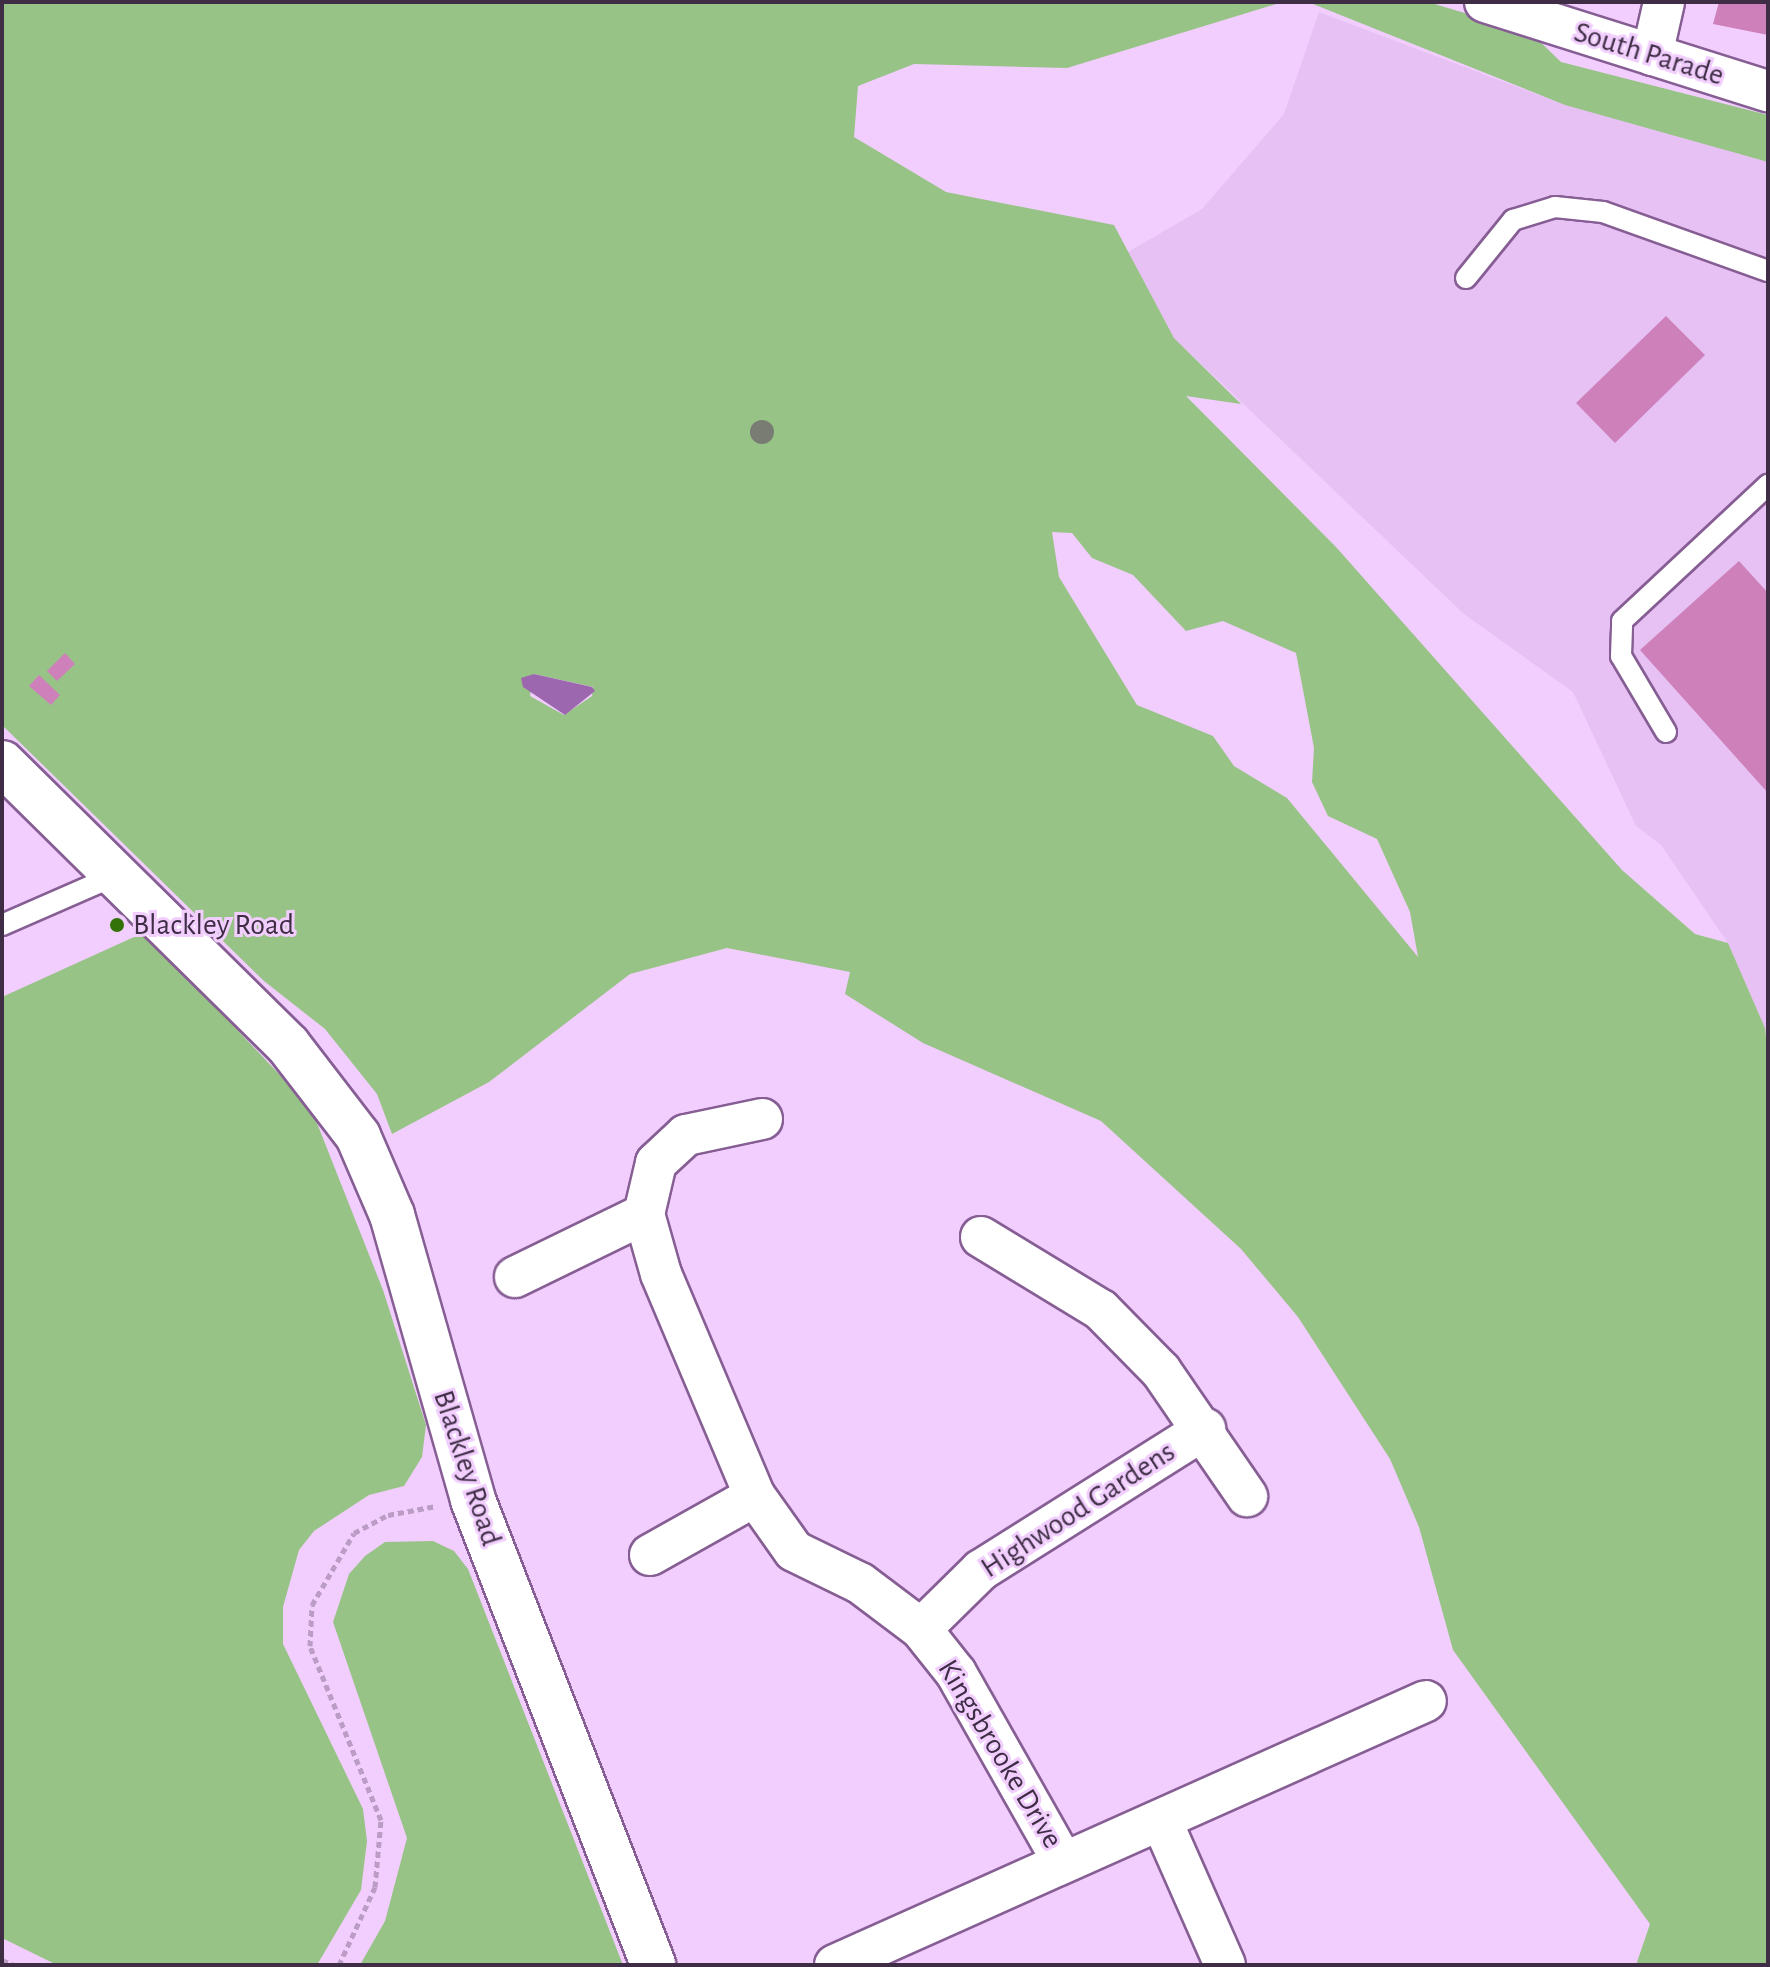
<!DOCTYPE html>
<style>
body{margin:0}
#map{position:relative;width:1770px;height:1967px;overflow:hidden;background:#f1cefe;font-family:"Alegreya Sans",sans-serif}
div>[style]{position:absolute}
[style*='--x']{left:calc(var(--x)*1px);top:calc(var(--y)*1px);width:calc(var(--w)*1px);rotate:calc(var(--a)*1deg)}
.built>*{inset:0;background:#e7c0f4}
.green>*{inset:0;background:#98c387}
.water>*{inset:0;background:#9c67af}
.building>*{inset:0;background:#cd80b9}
.path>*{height:5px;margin-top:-2.5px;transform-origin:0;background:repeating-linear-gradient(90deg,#ba9cc4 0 6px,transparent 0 10px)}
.roads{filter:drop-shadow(2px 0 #865e94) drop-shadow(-2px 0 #865e94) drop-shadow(0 2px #865e94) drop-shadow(0 -2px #865e94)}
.service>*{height:20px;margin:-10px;padding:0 10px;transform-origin:10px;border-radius:10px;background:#fff}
.minor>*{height:40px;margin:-20px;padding:0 20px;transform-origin:20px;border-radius:20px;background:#fff}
.tertiary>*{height:44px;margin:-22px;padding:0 22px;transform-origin:22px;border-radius:22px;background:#fff}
.trees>*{width:24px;height:24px;margin:-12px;border-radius:50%;background:#787c73}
.dots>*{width:22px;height:22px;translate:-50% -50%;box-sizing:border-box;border:4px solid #f1cefe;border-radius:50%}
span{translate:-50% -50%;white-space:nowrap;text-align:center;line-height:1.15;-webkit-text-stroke:6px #f1cefe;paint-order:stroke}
.street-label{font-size:30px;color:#3e2d44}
.poi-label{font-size:30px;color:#3e2d44}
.left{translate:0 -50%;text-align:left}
.frame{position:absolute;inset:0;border:4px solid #3e2d44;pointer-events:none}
</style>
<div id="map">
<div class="built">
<div style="clip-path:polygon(1319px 12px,1565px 105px,1768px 162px,1768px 1056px,1765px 1028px,1728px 943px,1661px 845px,1636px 826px,1573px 692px,1464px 614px,1174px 338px,1128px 252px,1202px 209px,1284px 114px)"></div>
</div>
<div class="green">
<div style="clip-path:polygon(evenodd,2px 2px,1283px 2px,1067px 68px,914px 64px,858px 86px,854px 137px,946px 192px,1114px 225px,1174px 338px,1241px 404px,1186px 396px,1336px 547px,1622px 870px,1695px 934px,1728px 943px,1765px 1028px,1768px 1056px,1768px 1965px,1636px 1965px,1650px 1924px,1453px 1650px,1419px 1527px,1390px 1459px,1298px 1317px,1241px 1249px,1101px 1121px,923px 1043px,845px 994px,850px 972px,727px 948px,630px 974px,489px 1082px,392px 1134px,377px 1094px,325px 1029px,264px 981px,2px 725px,2px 2px,1052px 532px,1072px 533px,1092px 558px,1133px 575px,1186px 631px,1223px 621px,1296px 653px,1314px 748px,1312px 782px,1328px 816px,1377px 839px,1410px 912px,1418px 957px,1287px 798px,1234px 766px,1213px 736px,1137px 705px,1059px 577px,1052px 532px,2px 2px,534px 674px,593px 687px,592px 696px,564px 715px,530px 696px,534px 674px)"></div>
<div style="clip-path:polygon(1308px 2px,1428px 2px,1531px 33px,1561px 62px,1768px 115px,1768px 162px,1565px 105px)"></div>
<div style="clip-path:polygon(145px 932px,311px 1108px,383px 1290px,426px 1425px,422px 1457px,404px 1486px,369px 1495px,314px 1531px,299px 1550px,283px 1607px,283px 1644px,363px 1809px,367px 1841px,361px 1890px,317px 1965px,57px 1965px,2px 1938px,2px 997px)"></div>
<div style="clip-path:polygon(433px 1541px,454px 1551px,468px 1569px,623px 1965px,360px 1965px,385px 1921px,407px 1838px,333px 1622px,349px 1574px,365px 1556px,385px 1542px)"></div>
</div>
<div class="water">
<div style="clip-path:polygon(534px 674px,592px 687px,595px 691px,565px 715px,523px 687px,521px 678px)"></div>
</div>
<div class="building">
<div style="clip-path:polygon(1719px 2px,1768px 2px,1768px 35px,1713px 24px)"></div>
<div style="clip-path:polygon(1666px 316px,1705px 355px,1615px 443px,1576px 403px)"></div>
<div style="clip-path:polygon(1739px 561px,1768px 593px,1768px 793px,1640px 650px)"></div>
<div style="clip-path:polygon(65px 653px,75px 664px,57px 681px,47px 671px)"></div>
<div style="clip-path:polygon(39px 675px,60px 695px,51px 705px,29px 686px)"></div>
</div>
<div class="path">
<div style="--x:2;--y:1960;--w:13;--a:23"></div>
<div style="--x:339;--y:1965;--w:86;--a:-65.2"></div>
<div style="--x:375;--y:1887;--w:67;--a:-84.9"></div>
<div style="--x:381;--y:1820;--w:188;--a:-112.2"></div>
<div style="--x:310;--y:1646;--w:41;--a:-87.2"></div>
<div style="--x:312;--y:1605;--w:83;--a:-59.7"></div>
<div style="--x:354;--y:1533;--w:38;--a:-28"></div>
<div style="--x:388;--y:1515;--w:49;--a:-10.6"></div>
</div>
<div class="roads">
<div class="service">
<div style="--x:1466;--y:278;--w:75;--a:-51"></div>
<div style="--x:1513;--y:220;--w:44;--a:-17.2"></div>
<div style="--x:1555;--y:207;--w:48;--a:5.9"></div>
<div style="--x:1603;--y:212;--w:175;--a:19.7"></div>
<div style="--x:1666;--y:732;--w:88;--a:-120.6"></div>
<div style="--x:1621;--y:656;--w:35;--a:-88"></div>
<div style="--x:1622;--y:621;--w:200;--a:-43"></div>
<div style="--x:2;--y:925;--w:128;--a:-23.6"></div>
</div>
<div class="minor">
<div style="--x:1485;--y:2;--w:297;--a:17.5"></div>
<div style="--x:1652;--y:55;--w:54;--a:-77.2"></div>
<div style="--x:762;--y:1119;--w:78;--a:168.1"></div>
<div style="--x:686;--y:1135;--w:41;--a:137"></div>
<div style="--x:656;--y:1163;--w:52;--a:103.2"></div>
<div style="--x:644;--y:1214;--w:62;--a:74.2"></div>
<div style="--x:661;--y:1274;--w:241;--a:67.1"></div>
<div style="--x:755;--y:1496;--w:67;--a:54.7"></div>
<div style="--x:794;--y:1551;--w:73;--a:25.9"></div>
<div style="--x:860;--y:1583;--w:76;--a:37"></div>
<div style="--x:921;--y:1629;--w:56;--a:51.5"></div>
<div style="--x:956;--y:1673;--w:217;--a:60.5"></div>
<div style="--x:981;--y:1237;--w:140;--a:31.3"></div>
<div style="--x:1101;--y:1310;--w:86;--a:45.5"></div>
<div style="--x:1161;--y:1371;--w:152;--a:55.5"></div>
<div style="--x:515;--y:1277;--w:144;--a:-26"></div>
<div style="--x:650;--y:1555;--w:120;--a:-29.3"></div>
<div style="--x:921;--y:1629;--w:84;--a:-44.5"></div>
<div style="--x:981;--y:1570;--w:265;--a:-32.2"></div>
<div style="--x:1162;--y:1822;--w:156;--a:66.2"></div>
<div style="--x:835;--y:1965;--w:647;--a:-24.07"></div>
</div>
<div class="tertiary">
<div style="--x:2;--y:763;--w:402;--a:44.6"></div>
<div style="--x:288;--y:1045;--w:115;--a:52.4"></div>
<div style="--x:358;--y:1136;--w:86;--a:66.7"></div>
<div style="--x:392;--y:1215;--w:296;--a:74.1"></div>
<div style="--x:473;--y:1500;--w:499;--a:68.8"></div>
</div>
</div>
<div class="trees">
<div style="left:762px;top:432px"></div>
</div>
<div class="dots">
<div style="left:117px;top:925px;background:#337208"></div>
</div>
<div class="street-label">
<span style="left:1649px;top:54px;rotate:17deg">South Parade</span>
<span style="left:467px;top:1468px;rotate:72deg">Blackley Road</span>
<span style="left:1078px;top:1510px;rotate:-33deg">Highwood Gardens</span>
<span style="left:1000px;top:1754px;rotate:59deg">Kingsbrooke Drive</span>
</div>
<div class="poi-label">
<span class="left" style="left:133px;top:925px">Blackley Road</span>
</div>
<div class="frame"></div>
</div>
